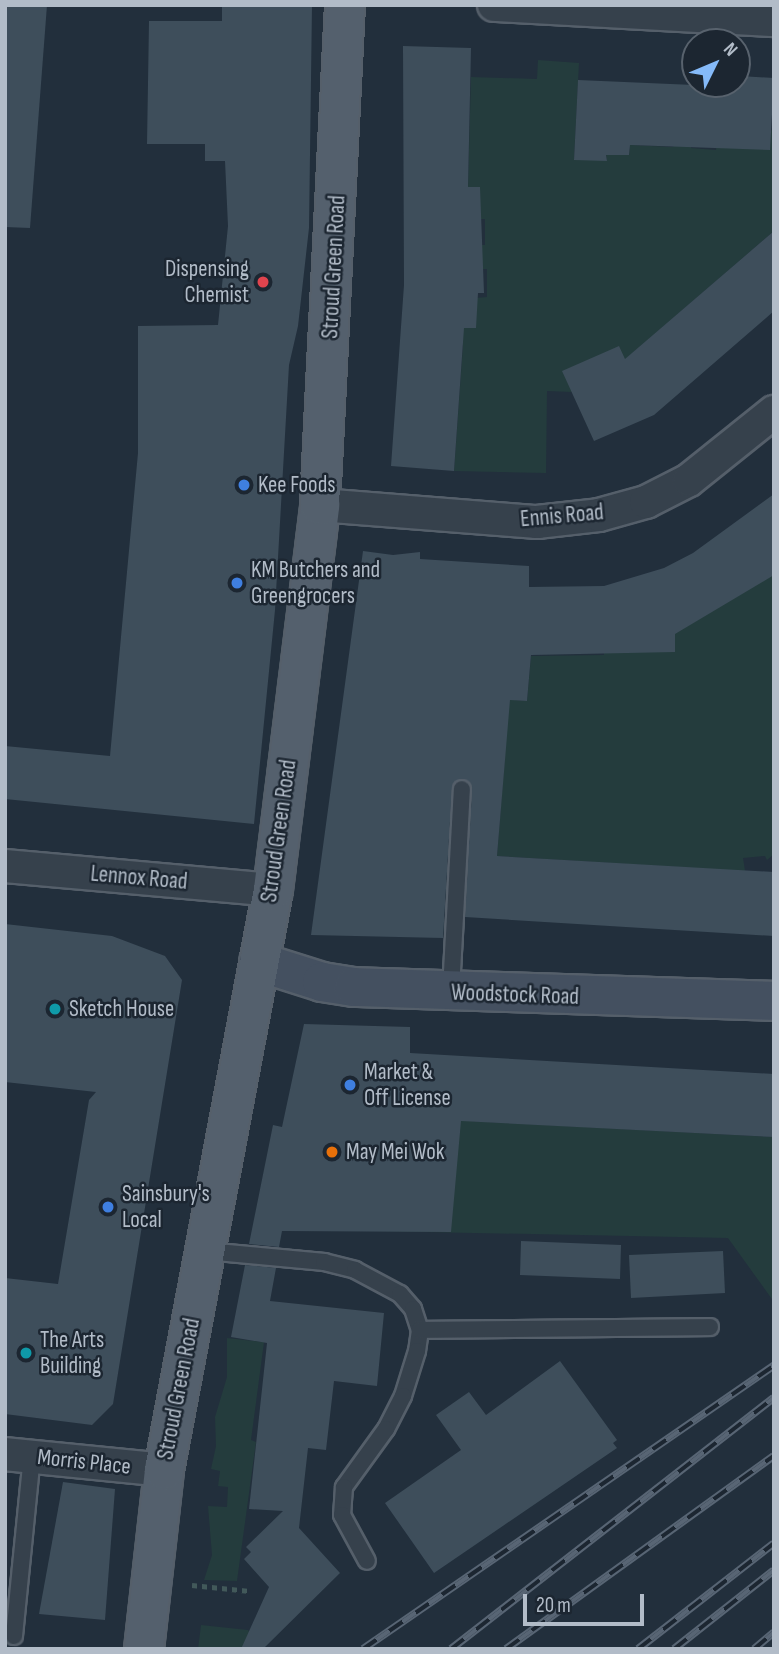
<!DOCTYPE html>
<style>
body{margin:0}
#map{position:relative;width:779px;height:1654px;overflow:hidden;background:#222f3c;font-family:"Sofia Sans Condensed",sans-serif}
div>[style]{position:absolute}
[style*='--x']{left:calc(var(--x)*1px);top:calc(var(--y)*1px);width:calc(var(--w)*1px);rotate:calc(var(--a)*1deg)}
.green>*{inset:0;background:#243c3d}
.building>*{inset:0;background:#3e4e5b}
.path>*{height:4.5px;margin-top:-2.25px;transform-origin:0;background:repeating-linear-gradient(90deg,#42595a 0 5px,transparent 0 10px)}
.roads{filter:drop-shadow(2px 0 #555f6a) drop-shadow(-2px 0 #555f6a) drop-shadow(0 2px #555f6a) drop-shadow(0 -2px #555f6a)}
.lane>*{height:16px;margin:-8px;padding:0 8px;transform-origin:8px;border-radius:8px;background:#36414c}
.street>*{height:32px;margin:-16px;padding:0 16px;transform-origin:16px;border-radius:16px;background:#36414c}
.secondary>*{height:38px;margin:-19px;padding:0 19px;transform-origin:19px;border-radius:19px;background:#445060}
.primary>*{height:38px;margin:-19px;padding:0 19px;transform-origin:19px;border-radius:19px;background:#54606d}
.rail>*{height:8px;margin-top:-4px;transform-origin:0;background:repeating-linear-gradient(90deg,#1c2631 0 16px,#586574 0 32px);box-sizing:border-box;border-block:2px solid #586574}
.dots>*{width:19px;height:19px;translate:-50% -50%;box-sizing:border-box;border:4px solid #1c2631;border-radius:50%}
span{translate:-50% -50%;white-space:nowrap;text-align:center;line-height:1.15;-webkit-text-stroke:5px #1c2631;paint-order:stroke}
.street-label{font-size:23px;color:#b2bcc8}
.poi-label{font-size:23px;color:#b2bcc8}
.right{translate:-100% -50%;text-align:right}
.left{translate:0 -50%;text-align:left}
.frame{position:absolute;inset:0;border:7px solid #b2bcc8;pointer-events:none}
.north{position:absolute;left:681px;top:28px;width:70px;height:70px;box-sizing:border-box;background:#1c2631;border:2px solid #58626d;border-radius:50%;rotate:47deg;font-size:19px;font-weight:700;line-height:28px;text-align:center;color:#b2bcc8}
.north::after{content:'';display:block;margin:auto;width:24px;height:32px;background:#85baf9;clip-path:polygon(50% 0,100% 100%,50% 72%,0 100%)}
.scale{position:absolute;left:523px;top:1594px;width:121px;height:32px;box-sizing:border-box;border:4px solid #b2bcc8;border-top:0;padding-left:9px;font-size:21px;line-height:24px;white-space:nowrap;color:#b2bcc8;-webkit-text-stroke:5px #1c2631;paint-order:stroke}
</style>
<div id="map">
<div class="green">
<div style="clip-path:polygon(538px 60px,579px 63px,574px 159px,607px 160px,606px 155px,629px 155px,630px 145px,672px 147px,691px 138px,691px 148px,716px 150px,717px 138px,774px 130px,774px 231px,629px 356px,638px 377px,563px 371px,572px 392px,547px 391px,546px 473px,454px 471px,463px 345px,457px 343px,475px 298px,487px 297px,487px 269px,464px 269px,464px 245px,485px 245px,485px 219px,480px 219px,468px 187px,471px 77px,537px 79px)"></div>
<div style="clip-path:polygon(774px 574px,774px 854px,767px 860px,765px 856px,743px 858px,746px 877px,693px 868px,497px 856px,505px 755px,444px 694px,527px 701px,531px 656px,604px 655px,604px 650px,675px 633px)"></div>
<div style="clip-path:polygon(461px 1110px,469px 1121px,774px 1137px,774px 1302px,728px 1238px,378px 1231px)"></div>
<div style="clip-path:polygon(227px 1338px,264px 1342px,251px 1440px,256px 1442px,237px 1581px,204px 1580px,212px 1555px,208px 1506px,227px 1507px,228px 1487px,218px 1486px,220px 1471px,211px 1469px,216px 1446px,215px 1417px,227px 1377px)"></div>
<div style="clip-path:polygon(201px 1625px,248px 1630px,262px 1649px,198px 1649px)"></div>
</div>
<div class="building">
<div style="clip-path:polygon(5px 5px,47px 5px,30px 228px,5px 227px)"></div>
<div style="clip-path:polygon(222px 5px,312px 5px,309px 228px,298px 326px,289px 365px,275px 610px,254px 824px,5px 799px,5px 746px,110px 756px,138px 453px,138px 326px,218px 325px,228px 226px,225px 161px,205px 161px,205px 144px,147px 144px,149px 21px,222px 21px)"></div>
<div style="clip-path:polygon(403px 46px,471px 48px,468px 187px,480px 187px,484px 293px,478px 293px,476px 328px,464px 328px,454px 471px,391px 466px,404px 285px)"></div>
<div style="clip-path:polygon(740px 76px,774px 78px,770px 150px,630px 145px,629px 155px,606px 155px,607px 161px,574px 160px,578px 80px,740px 87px)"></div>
<div style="clip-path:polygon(774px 231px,774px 311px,654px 415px,594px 441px,562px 371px,619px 346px,625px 359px)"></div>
<div style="clip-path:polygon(774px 494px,774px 575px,675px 634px,675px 652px,531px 655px,527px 701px,510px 700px,497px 856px,774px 872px,774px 936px,465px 917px,472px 790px,462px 779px,452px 788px,443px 938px,311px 935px,363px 551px,393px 555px,420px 552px,420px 559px,529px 566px,529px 587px,604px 586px,664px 568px,693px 553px)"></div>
<div style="clip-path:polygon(5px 924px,112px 936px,165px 956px,182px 980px,113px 1404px,92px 1425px,5px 1414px,5px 1278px,58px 1284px,89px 1100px,96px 1092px,5px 1082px)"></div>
<div style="clip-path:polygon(304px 1024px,410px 1027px,410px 1053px,774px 1074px,774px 1137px,461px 1121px,451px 1232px,282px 1231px,279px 1247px,249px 1244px,273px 1125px,282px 1127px)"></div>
<div style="clip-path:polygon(521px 1241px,621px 1245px,620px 1279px,520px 1275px)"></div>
<div style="clip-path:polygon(723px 1251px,725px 1293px,631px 1298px,629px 1255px)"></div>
<div style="clip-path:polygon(245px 1265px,276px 1268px,270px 1301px,384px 1313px,377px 1386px,334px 1381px,326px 1450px,308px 1448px,299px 1528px,340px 1573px,263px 1649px,241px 1649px,269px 1587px,244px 1559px,251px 1552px,246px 1547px,283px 1511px,249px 1509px,267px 1343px,231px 1337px)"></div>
<div style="clip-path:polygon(560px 1361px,617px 1440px,613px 1443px,617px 1448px,434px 1573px,385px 1503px,461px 1450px,436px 1415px,469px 1392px,486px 1415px)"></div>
<div style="clip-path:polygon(63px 1482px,115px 1489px,105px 1620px,39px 1614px)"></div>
</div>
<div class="path">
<div style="--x:192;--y:1585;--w:58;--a:5.9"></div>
</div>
<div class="roads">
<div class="lane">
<div style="--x:451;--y:990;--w:201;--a:-86.9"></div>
<div style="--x:206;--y:1251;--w:119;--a:5.3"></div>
<div style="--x:324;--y:1262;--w:32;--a:14"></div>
<div style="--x:355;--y:1270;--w:51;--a:28.1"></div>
<div style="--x:400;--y:1294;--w:20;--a:49"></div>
<div style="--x:413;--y:1309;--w:22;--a:72"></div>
<div style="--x:420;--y:1330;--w:21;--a:98"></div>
<div style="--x:417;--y:1351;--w:47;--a:107.3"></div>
<div style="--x:403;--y:1396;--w:37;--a:117"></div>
<div style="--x:386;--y:1429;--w:72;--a:125.9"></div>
<div style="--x:344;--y:1487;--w:28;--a:94"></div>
<div style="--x:342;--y:1515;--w:52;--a:61.5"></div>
<div style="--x:420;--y:1330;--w:290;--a:-0.6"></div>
<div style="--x:14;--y:1636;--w:180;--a:-84.3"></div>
</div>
<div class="street">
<div style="--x:494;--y:5;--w:280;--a:3.1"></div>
<div style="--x:320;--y:505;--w:218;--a:4.5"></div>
<div style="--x:537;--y:522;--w:62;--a:-6.4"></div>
<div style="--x:599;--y:515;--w:49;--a:-15.5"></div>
<div style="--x:646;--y:502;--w:48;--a:-27.1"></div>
<div style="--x:689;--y:480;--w:109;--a:-38.7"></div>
<div style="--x:5;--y:866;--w:269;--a:5.1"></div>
<div style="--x:5;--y:1454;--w:160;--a:5.7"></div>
</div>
<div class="secondary">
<div style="--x:259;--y:962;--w:66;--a:17.6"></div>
<div style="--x:322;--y:982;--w:32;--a:9"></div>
<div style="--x:354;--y:987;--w:420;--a:1.9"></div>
</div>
<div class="primary">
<div style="--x:144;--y:1649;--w:180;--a:-83.6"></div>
<div style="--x:164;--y:1470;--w:590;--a:-79.36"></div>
<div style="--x:273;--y:890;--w:388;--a:-83"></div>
<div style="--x:320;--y:505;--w:501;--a:-87.14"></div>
</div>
</div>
<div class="rail">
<div style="--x:363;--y:1649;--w:500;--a:-34.6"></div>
<div style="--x:451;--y:1649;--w:409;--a:-37.9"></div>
<div style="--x:506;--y:1649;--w:330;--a:-35.8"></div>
<div style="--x:638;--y:1649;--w:172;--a:-37.9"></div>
<div style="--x:674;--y:1649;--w:127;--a:-38.3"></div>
<div style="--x:754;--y:1649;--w:26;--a:-40"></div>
</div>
<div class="dots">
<div style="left:263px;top:282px;background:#e0444e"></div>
<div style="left:244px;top:485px;background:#3f7fe0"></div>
<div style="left:237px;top:583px;background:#3f7fe0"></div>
<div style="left:55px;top:1009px;background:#0f9aa8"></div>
<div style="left:350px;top:1085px;background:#3f7fe0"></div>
<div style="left:332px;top:1152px;background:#e8710a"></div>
<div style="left:108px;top:1207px;background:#3f7fe0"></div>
<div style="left:26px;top:1353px;background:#0f9aa8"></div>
</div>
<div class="street-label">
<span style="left:334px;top:267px;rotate:-87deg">Stroud Green Road</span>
<span style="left:562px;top:516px;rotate:-5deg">Ennis Road</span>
<span style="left:279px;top:831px;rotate:-82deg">Stroud Green Road</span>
<span style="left:139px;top:878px;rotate:5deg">Lennox Road</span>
<span style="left:515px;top:995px;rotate:2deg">Woodstock Road</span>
<span style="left:179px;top:1389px;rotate:-79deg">Stroud Green Road</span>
<span style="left:84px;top:1462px;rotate:6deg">Morris Place</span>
</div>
<div class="poi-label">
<span class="right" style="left:249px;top:282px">Dispensing<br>Chemist</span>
<span class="left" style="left:258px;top:485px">Kee Foods</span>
<span class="left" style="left:251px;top:583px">KM Butchers and<br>Greengrocers</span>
<span class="left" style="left:69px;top:1009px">Sketch House</span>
<span class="left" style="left:364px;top:1085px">Market &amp;<br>Off License</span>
<span class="left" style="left:346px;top:1152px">May Mei Wok</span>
<span class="left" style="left:122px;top:1207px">Sainsbury's<br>Local</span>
<span class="left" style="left:40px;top:1353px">The Arts<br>Building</span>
</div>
<div class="frame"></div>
<div class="north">N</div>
<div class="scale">20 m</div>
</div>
